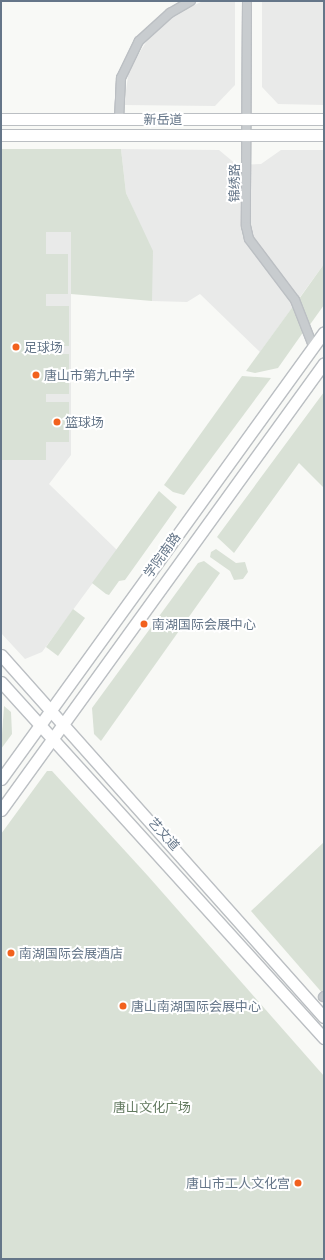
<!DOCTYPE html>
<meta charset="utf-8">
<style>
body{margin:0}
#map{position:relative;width:325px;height:1260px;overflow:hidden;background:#f8f9f6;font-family:Quicksand,"Noto Sans SC",sans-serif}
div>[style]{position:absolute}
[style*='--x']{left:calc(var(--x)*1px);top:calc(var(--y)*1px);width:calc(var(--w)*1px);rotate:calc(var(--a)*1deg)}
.built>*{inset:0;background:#e9eae9}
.green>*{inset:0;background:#d9e1d6}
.roads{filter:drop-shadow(1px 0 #bbbfc3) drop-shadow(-1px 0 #bbbfc3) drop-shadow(0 1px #bbbfc3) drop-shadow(0 -1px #bbbfc3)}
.minor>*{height:8px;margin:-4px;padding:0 4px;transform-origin:4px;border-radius:4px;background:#c8cccf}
.major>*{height:11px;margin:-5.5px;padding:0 5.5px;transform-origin:5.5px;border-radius:5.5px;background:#fff}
.dots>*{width:11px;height:11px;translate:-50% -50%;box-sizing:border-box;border:2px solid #fff;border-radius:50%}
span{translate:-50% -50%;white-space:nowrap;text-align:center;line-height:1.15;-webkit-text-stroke:4px #fff;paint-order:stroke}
.street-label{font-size:13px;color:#657689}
.poi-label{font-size:13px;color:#657689}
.left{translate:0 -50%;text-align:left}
.right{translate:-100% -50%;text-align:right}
.park-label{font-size:13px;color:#637a60}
.frame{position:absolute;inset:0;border:2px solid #657689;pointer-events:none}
</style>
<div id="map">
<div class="built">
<div style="clip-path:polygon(203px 1px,235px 1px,235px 85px,215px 106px,124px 105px,129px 69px,152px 33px,172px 16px)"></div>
<div style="clip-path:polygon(262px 1px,324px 1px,324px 105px,278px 104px,262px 87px)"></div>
<div style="clip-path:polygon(121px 149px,219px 150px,237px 165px,261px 164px,281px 150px,324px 150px,324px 264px,260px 352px,200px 294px,187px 302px,152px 301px,152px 251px,126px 193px)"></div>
<div style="clip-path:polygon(1px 232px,71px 232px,71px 455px,49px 484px,117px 550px,42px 652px,25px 659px,1px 633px)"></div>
</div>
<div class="green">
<div style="clip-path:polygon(1px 149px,121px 149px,126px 193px,153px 251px,152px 301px,71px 294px,71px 232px,46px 232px,46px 254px,68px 254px,68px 294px,46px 294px,46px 402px,69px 402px,69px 442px,46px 442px,46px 460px,1px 460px)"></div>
<div style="clip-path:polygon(324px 264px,324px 305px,309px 326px,299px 299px)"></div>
<div style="clip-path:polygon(294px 305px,304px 331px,278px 368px,255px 373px,246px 371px)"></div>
<div style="clip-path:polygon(46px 306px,69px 306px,69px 346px,46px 346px)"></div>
<div style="clip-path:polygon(46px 354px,69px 354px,69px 394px,46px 394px)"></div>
<div style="clip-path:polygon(242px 376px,271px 378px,184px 495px,173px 492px,164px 485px)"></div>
<div style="clip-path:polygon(324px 392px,324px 488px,299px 463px,234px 553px,217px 537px)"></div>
<div style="clip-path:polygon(159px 491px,177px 507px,125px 580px,119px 581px,109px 595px,106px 594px,92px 583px)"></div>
<div style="clip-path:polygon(216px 549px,236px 563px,245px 562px,248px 572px,243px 579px,234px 580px,230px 571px,210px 557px,211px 552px)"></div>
<div style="clip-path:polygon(204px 561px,220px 573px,101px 741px,94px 734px,92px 708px,198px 563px)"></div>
<div style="clip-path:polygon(73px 609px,85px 618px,58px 656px,46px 647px)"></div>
<div style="clip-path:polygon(4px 706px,11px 712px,12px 734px,1px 749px)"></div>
<div style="clip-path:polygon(47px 771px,52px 771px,148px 876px,324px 1076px,324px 1259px,1px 1259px,1px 834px)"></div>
<div style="clip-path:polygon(324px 842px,324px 995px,251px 911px)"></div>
</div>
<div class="roads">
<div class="minor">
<div style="--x:247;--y:1;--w:225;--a:90.3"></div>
<div style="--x:246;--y:226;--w:13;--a:77"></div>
<div style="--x:249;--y:239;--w:76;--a:53"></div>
<div style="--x:295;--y:300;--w:49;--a:68.6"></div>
<div style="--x:119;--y:119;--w:41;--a:-87.2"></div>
<div style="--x:121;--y:78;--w:41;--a:-64.1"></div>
<div style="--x:139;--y:41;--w:42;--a:-42.1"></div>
<div style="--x:170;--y:13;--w:24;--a:-30"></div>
<div style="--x:323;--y:997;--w:1;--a:-45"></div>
</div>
<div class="major">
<div style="--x:1;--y:119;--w:323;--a:0"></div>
<div style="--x:1;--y:135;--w:323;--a:0"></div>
<div style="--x:1;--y:655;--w:485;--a:48.3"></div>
<div style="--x:1;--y:682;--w:481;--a:47.8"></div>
<div style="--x:1;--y:779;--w:551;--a:-54.15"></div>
<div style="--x:1;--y:810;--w:551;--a:-54.15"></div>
</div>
</div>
<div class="dots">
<div style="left:16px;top:347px;background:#f2611d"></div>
<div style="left:36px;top:375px;background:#f2611d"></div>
<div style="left:57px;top:422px;background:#f2611d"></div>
<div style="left:144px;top:624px;background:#f2611d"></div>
<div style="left:11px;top:953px;background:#f2611d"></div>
<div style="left:123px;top:1006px;background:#f2611d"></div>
<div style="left:298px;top:1183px;background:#f2611d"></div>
</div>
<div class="street-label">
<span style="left:163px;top:119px">新岳道</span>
<span style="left:234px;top:183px;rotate:-90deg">锦绣路</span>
<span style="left:162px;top:555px;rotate:-54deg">学院南路</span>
<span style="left:164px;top:834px;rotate:48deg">艺文道</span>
</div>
<div class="poi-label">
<span class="left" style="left:24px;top:347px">足球场</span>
<span class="left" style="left:44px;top:375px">唐山市第九中学</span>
<span class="left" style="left:65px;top:422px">篮球场</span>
<span class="left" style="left:152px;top:624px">南湖国际会展中心</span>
<span class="left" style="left:19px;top:953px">南湖国际会展酒店</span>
<span class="left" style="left:131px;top:1006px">唐山南湖国际会展中心</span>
<span class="right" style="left:290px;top:1183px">唐山市工人文化宫</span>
</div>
<div class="park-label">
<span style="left:152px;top:1107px">唐山文化广场</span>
</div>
<div class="frame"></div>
</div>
